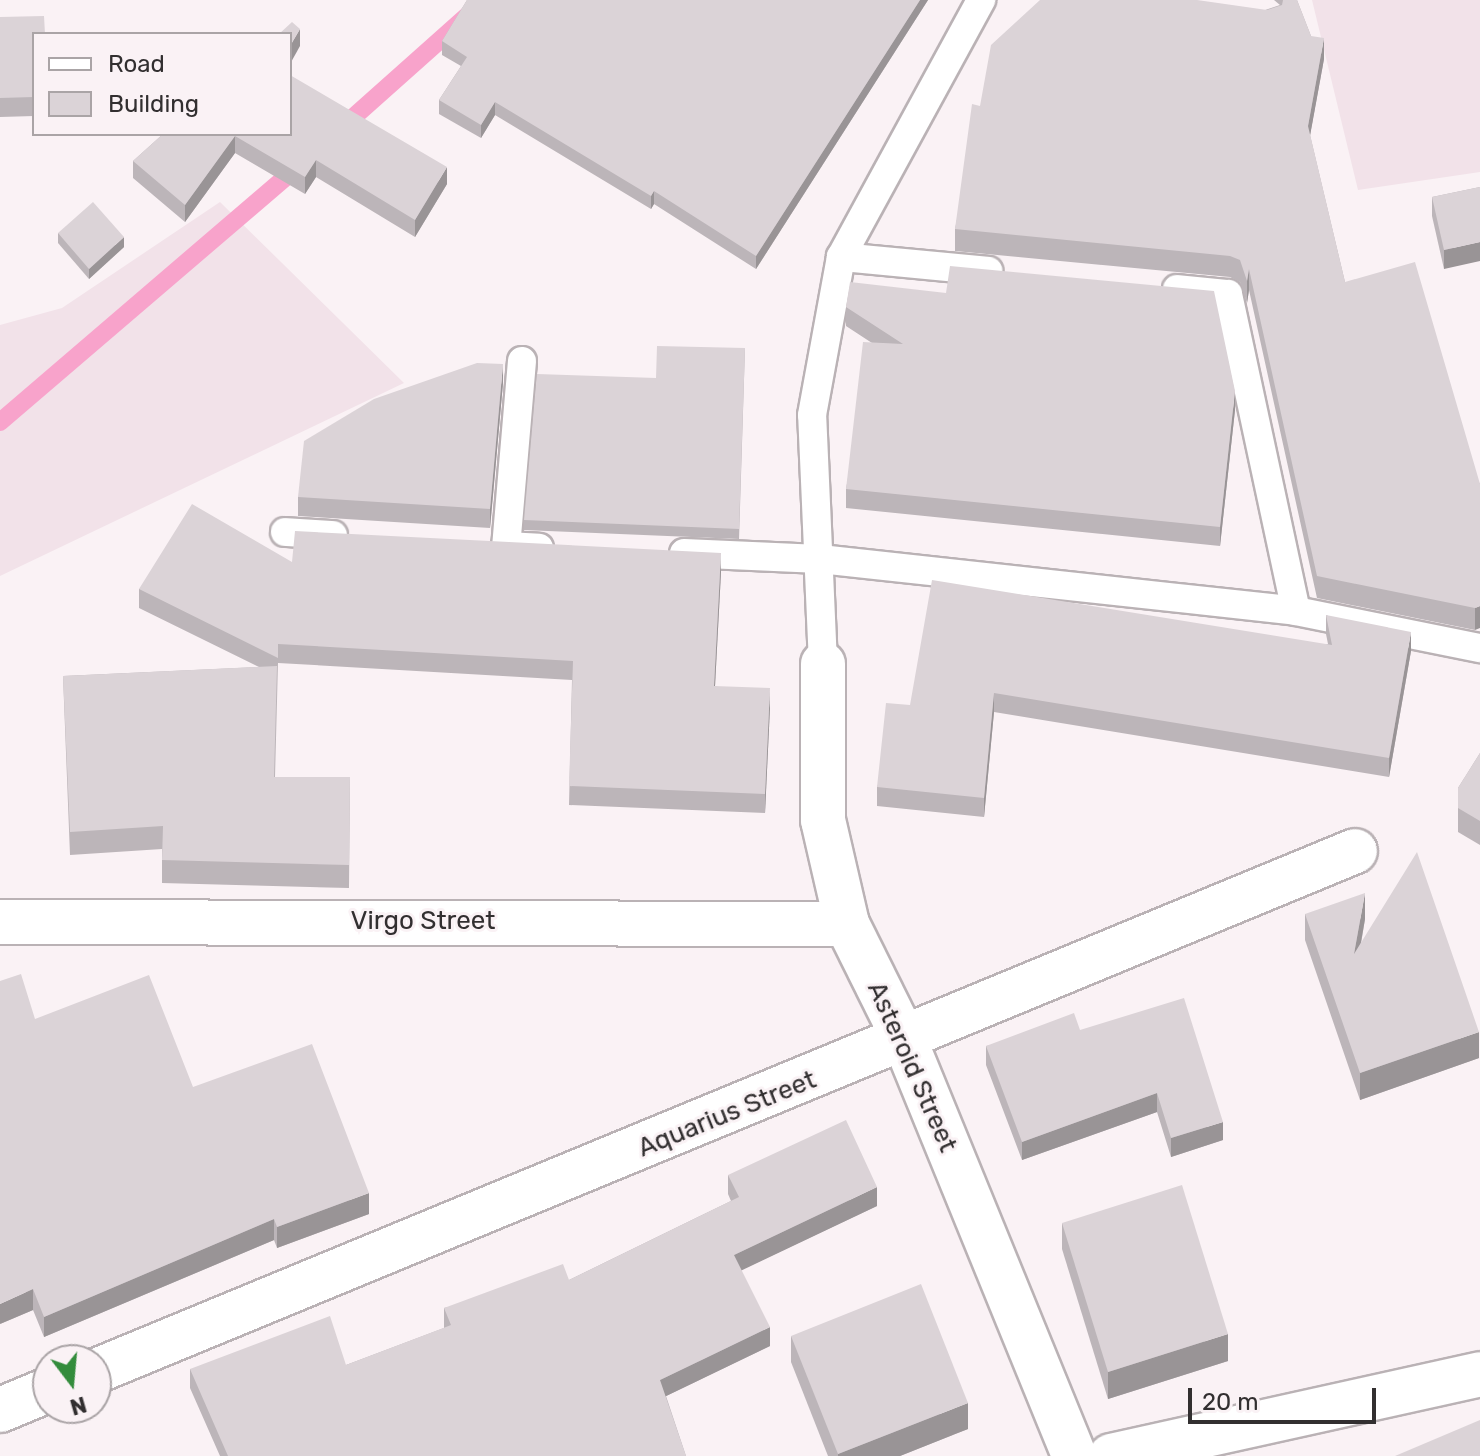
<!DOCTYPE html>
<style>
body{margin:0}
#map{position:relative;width:1480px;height:1456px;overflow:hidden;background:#faf2f5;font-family:Rubik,sans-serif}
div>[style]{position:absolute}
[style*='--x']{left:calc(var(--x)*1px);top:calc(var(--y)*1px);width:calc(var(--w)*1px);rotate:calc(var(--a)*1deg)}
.built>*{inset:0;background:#f2e2e9}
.stream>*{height:18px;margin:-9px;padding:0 9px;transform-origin:9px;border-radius:9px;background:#f8a3cb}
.roads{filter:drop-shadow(2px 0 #bab2b5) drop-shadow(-2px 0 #bab2b5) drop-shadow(0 2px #bab2b5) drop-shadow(0 -2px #bab2b5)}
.lane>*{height:28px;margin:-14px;padding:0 14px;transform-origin:14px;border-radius:14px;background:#fff}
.street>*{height:44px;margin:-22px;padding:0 22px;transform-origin:22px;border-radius:22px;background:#fff}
.wall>*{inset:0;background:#bcb5b9}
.shaded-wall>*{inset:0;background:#999496}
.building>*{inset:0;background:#dbd3d7}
span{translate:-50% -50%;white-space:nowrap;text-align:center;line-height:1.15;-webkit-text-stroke:6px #faf2f5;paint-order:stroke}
.street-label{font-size:26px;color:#322f30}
.legend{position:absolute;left:32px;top:32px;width:260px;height:104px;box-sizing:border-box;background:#faf2f5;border:2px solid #aaa4a6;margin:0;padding:10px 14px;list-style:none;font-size:24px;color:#322f30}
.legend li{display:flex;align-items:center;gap:16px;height:40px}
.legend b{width:40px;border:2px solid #aaa4a6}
.north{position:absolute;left:32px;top:1344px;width:80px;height:80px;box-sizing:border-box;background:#faf2f5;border:2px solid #aaa4a6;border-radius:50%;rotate:164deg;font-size:22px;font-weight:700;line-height:32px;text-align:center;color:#322f30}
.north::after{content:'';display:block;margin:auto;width:28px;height:36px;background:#338c3c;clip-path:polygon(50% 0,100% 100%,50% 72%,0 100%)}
.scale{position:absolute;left:1188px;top:1388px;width:188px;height:36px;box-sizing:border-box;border:4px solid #322f30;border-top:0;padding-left:10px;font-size:24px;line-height:28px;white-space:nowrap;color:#322f30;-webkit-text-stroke:6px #faf2f5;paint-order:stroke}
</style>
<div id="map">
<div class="built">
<div style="clip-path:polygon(1312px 0,1480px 0,1480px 172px,1358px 190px)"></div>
<div style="clip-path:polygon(220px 202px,404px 383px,0 576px,0 325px,62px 308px)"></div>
</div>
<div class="stream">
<div style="--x:339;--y:130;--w:195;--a:-41.7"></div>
<div style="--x:0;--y:422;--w:394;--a:-40.6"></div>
</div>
<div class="roads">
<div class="lane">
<div style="--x:841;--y:257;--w:148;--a:5.4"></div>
<div style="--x:1177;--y:289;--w:51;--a:5.6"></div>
<div style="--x:1228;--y:294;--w:324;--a:77.9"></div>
<div style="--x:522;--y:361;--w:186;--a:94.9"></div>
<div style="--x:506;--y:546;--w:33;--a:3"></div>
<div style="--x:285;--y:532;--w:48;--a:3.6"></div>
<div style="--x:684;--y:553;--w:136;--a:2.5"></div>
<div style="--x:820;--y:559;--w:479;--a:6.2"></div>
<div style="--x:1296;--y:611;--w:188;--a:11.4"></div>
<div style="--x:823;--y:664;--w:249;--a:-92.5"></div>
<div style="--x:812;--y:415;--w:161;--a:-79.6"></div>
<div style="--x:841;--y:257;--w:293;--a:-61.4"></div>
</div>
<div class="street">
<div style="--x:823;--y:664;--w:156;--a:90"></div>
<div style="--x:823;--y:820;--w:107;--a:77"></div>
<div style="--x:847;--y:924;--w:131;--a:63.6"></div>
<div style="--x:905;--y:1041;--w:448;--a:67.8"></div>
<div style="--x:0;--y:922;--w:847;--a:0.14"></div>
<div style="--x:96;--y:1371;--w:1362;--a:-22.44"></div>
<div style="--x:0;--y:1410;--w:52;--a:-22.6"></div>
<div style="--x:1111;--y:1456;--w:378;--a:-12.5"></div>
</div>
</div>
<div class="wall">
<div style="clip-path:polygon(467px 0,928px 0,756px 269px,654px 204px,651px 209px,495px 115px,481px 138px,439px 114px,439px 100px,461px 66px,442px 55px,442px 41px)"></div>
<div style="clip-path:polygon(1274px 0,1297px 0,1311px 36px,1324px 59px,1310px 135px,1345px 282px,1480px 484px,1475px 630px,1317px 598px,1249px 290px,1247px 303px,1240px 282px,1230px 277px,955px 251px,955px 229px,980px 106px,1280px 5px)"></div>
<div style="clip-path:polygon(0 17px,34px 34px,34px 116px,0 117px)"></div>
<div style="clip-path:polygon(163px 134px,290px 134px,447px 184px,415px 237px,316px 177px,305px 194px,235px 153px,185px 222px,133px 178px,133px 161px)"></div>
<div style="clip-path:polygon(1480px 187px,1444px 269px,1432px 216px,1432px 197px)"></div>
<div style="clip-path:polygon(58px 233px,124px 247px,89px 279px,58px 243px)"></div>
<div style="clip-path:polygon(946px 293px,1235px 410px,1220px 546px,846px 508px,846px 489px,872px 343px,846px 326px,846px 307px)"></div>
<div style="clip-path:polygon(745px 348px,739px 539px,524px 530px,524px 520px,656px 378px)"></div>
<div style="clip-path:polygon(503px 383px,490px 528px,298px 516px,298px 497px)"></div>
<div style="clip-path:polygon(292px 562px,721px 572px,715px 686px,770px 707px,765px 813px,569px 805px,572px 680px,278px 663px,275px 777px,350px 777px,349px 888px,162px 883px,162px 849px,70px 855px,63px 676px,259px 667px,139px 608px,139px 589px)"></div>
<div style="clip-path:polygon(1326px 615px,1411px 651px,1389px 777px,994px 712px,984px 817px,877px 806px,877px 787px,910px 705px,1328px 644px,1326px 634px)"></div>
<div style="clip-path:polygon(1480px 753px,1480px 845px,1458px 832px,1458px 788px)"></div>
<div style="clip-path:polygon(1305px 914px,1365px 919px,1361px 944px,1479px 1058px,1360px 1100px,1305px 940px)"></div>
<div style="clip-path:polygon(1080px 1030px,1223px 1140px,1171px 1157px,1157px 1112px,1022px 1160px,986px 1065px,986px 1046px)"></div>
<div style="clip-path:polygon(193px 1087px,369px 1214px,277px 1248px,274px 1240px,44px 1337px,33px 1310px,0 1324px)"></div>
<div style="clip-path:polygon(728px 1175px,877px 1206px,741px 1270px,770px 1346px,666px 1396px,686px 1456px,220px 1456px,190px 1388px,190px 1369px,346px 1365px,444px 1328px,444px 1308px,569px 1280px,731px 1201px,728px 1194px)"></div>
<div style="clip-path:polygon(1062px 1223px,1228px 1361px,1108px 1399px,1062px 1249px)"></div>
<div style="clip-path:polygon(791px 1336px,968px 1429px,900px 1456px,828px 1456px,791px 1362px)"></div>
</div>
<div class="shaded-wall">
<div style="clip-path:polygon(920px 0,928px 0,756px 269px,756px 256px)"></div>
<div style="clip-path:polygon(300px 29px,300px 46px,290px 64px,290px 46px)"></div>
<div style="clip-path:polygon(1324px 38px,1324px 59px,1308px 147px,1308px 126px)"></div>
<div style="clip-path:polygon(495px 102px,495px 115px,481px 138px,481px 125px)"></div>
<div style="clip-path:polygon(235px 136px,235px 153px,185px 222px,185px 205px)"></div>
<div style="clip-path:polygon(316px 160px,316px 177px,305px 194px,305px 177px)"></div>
<div style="clip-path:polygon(447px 167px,447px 184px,415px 237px,415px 220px)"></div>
<div style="clip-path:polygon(654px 191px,654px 204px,651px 209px,651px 196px)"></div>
<div style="clip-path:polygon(124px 237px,124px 247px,89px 279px,89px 269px)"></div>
<div style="clip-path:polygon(1480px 242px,1480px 261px,1444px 269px,1444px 250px)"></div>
<div style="clip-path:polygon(1249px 269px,1249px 290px,1247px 303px,1247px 281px)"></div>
<div style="clip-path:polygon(503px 364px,503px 383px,490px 528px,490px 509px)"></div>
<div style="clip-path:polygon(1235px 391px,1235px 410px,1220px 546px,1220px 527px)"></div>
<div style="clip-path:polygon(721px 553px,721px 572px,714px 705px,714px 686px)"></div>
<div style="clip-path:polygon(1480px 606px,1480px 628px,1475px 630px,1475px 608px)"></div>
<div style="clip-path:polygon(1411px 632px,1411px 651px,1389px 777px,1389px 758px)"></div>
<div style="clip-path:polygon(770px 688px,770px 707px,765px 813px,765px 794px)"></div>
<div style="clip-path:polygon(994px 693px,994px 712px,984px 817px,984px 798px)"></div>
<div style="clip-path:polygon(1365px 893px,1365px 919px,1354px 981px,1354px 954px)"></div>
<div style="clip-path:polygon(1479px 1032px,1479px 1058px,1360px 1100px,1360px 1073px)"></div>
<div style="clip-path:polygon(1157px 1093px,1157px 1112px,1022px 1160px,1022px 1142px)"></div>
<div style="clip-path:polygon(1223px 1122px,1223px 1140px,1171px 1157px,1171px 1138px)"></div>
<div style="clip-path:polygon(877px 1187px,877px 1206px,734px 1274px,734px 1255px)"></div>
<div style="clip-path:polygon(369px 1193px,369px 1214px,277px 1248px,277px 1227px)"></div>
<div style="clip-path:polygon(274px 1219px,274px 1240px,44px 1337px,44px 1317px)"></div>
<div style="clip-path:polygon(33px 1289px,33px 1310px,0 1324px,0 1304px)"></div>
<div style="clip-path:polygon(770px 1327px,770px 1346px,660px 1399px,660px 1380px)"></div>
<div style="clip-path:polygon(1228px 1334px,1228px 1361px,1108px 1399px,1108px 1372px)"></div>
<div style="clip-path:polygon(968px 1403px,968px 1429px,900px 1456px,838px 1456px,838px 1454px)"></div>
</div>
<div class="building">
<div style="clip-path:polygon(467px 0,920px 0,756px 256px,654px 191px,651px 196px,495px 102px,481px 125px,439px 100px,467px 57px,442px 41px)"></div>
<div style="clip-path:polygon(1040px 0,1197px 0,1267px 10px,1282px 5px,1283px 0,1297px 0,1311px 36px,1324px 38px,1308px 126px,1345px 282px,1415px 262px,1480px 484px,1480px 606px,1475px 608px,1317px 576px,1249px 269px,1247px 281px,1240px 260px,1230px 256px,955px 229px,972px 104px,980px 106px,991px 45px)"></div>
<div style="clip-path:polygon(44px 16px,45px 34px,34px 34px,34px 97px,0 98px,0 17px)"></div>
<div style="clip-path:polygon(292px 22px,300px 29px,290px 46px,290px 34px,279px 34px)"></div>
<div style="clip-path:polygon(290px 75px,447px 167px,415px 220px,316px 160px,305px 177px,235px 136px,185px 205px,133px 161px,163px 134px,290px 134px)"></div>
<div style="clip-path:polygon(1480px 187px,1480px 242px,1444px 250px,1432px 197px)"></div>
<div style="clip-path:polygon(93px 202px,124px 237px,89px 269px,58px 233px)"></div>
<div style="clip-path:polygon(950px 266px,1214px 291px,1235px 391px,1220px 527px,846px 489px,863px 342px,903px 344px,846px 307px,850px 282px,946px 293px)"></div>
<div style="clip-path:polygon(657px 346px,745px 348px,739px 529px,524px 520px,537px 374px,656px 378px)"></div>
<div style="clip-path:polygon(477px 363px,503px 364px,490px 509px,298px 497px,304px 441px,374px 399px)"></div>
<div style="clip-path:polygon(192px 504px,292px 562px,295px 531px,721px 553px,714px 686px,770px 688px,765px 794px,569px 786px,573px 661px,278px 644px,278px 658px,139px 589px)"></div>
<div style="clip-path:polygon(932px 580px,1332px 645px,1326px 615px,1411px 632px,1389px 758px,994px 693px,984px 798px,877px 787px,886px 703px,910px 705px)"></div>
<div style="clip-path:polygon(277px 666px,274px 777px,350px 777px,349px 865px,162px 860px,163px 826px,70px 832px,63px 676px)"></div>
<div style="clip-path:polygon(1480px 753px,1480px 821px,1458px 808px,1458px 788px)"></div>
<div style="clip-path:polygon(1417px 852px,1479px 1032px,1360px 1073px,1305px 914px,1365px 893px,1354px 954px)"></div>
<div style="clip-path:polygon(21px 974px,35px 1019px,149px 975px,193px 1087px,312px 1044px,369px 1193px,277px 1227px,274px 1219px,44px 1317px,33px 1289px,0 1304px,0 981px)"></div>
<div style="clip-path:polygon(1184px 998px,1223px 1122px,1171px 1138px,1157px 1093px,1022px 1142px,986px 1046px,1074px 1013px,1080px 1030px)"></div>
<div style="clip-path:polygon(846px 1120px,877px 1187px,734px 1255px,770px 1327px,660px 1380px,686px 1456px,228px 1456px,190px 1369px,330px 1316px,346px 1365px,451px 1325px,444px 1308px,563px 1264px,569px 1280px,739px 1197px,728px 1175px)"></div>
<div style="clip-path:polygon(1182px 1185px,1228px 1334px,1108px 1372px,1062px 1223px)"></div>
<div style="clip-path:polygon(921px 1284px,968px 1403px,838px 1454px,791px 1336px)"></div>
<div style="clip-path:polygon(1480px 1420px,1480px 1456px,1395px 1456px)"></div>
</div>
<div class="street-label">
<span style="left:423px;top:921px">Virgo Street</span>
<span style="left:912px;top:1067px;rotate:66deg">Asteroid Street</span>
<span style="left:727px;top:1114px;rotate:-22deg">Aquarius Street</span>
</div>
<ul class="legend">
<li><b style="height:10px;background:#fff"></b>Road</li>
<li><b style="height:22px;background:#dbd3d7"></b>Building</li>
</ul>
<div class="north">N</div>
<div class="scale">20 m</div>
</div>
